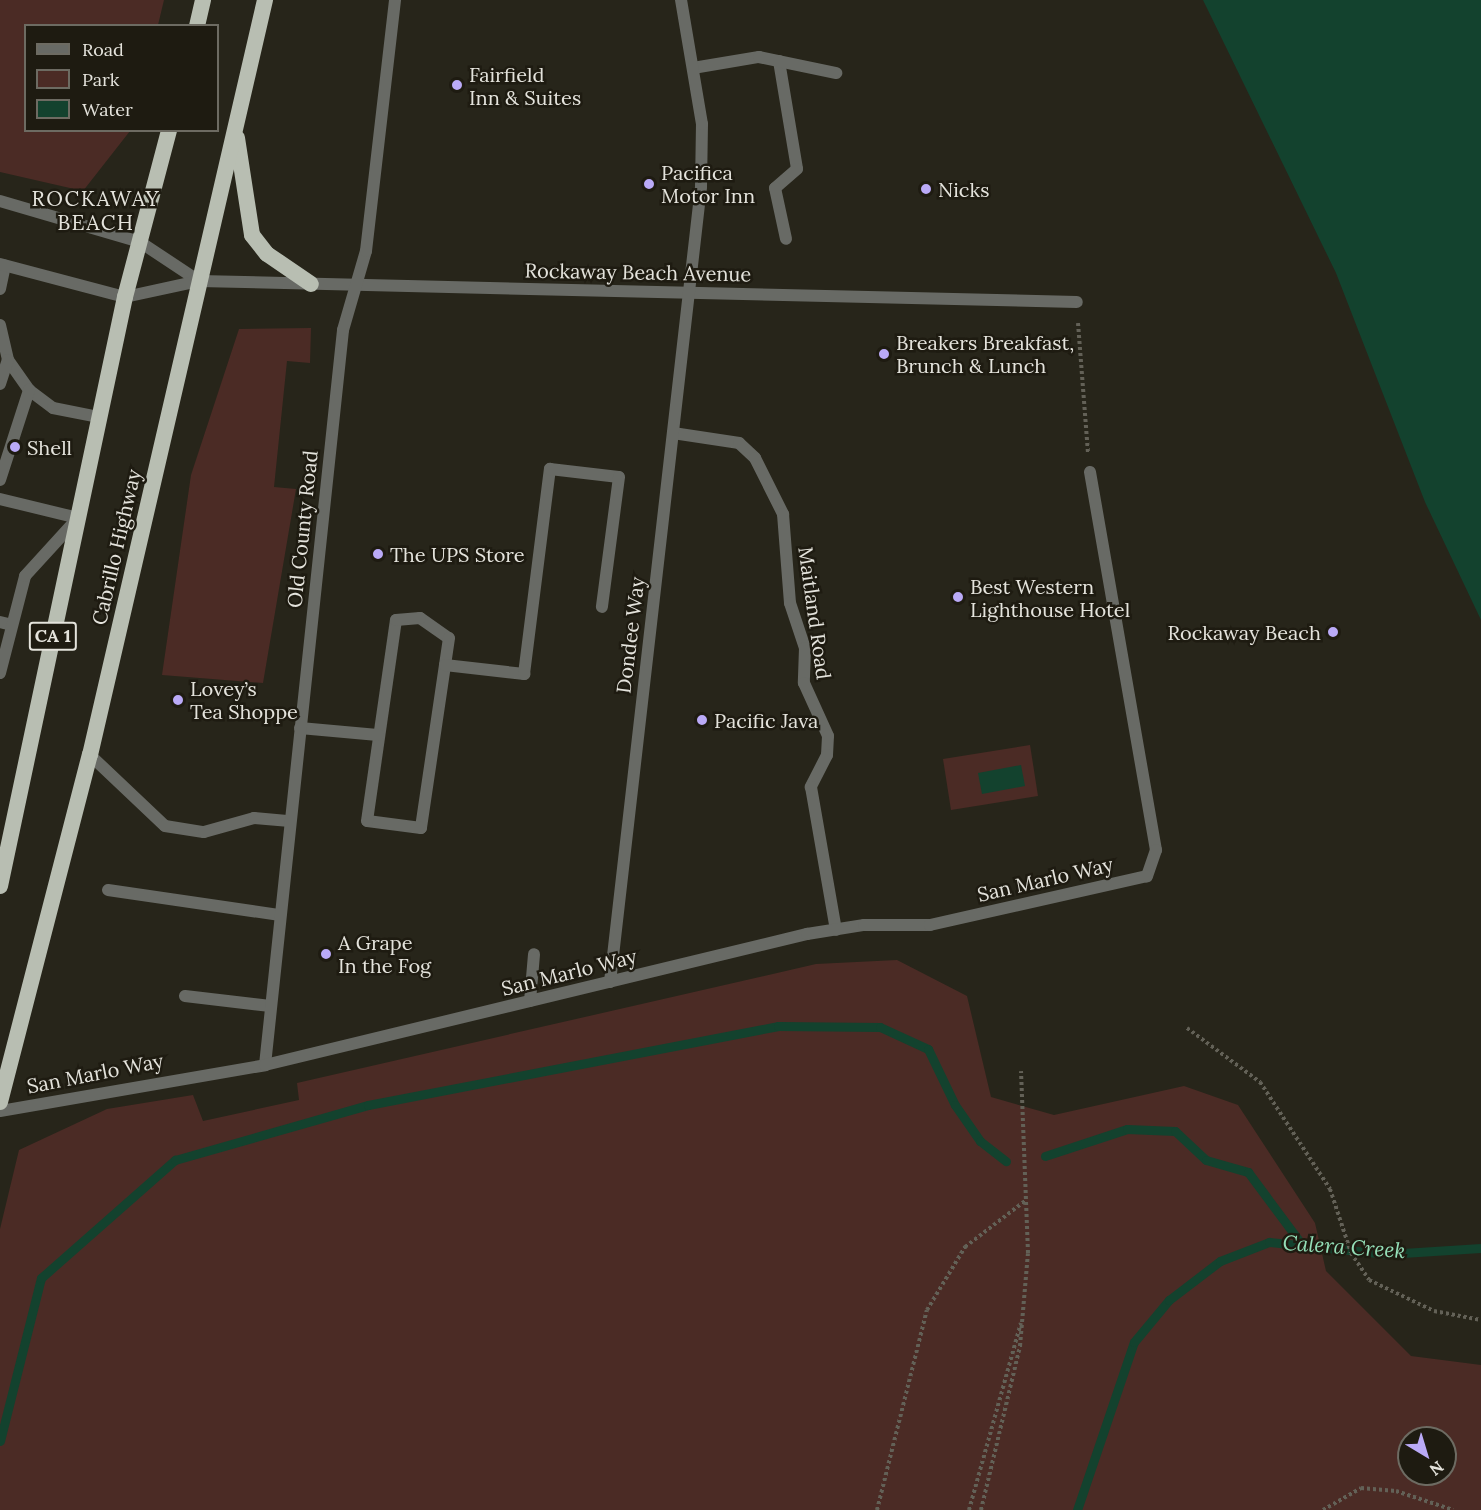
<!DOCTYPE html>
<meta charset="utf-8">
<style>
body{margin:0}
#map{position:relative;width:1481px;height:1510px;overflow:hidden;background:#27251a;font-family:Lora,serif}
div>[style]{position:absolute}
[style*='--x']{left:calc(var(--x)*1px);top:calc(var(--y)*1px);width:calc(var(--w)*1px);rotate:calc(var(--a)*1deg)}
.green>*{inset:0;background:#4b2b25}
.water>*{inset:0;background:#13422e}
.stream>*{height:9px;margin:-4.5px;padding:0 4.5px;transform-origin:4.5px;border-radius:4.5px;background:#13422e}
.path>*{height:4px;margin-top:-2px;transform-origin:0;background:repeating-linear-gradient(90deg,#636157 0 3px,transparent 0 6px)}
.service>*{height:12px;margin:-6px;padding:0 6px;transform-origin:6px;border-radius:6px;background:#686a65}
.pedestrian>*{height:12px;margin:-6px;padding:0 6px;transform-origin:6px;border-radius:6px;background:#686a65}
.minor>*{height:12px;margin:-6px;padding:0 6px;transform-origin:6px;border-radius:6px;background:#686a65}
.tertiary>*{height:12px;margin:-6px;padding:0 6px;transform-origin:6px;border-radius:6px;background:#686a65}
.trunk>*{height:16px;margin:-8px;padding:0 8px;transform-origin:8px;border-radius:8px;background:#b8beb2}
.dots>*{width:16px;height:16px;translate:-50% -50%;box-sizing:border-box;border:3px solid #1e1b11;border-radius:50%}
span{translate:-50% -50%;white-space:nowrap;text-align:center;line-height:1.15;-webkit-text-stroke:5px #1e1b11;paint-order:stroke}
.shield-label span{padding:2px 4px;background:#1e1b11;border:2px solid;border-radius:4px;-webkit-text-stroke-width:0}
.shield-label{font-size:18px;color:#e4e3dc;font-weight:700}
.poi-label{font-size:20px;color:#e4e3dc}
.left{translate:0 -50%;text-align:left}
.right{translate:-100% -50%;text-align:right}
.street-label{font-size:20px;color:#e4e3dc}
.neighbourhood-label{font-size:21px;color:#e4e3dc;letter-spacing:1.5px}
.water-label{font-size:21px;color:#94dfb8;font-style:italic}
.legend{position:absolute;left:24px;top:24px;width:195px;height:108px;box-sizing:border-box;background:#1e1b11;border:2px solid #6d6b62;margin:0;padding:8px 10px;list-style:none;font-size:18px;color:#e4e3dc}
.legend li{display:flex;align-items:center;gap:12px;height:30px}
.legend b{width:30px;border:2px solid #6d6b62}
.north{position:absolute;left:1397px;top:1426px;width:60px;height:60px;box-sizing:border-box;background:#1e1b11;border:2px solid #6d6b62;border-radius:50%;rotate:142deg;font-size:16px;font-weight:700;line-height:24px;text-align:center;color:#e4e3dc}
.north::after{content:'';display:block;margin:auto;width:21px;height:27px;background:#baaaf7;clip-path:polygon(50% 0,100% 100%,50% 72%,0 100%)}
</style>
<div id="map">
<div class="green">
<div style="clip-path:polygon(0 0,164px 0,158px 25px,26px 26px,26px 130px,130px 131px,83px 191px,0 172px)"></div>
<div style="clip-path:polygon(311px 328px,310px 363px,287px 361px,274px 487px,296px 489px,263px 683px,162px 675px,191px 475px,239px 329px)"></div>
<div style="clip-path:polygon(1030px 745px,1038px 796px,951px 810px,943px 759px)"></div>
<div style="clip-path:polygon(evenodd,897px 960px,967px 996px,991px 1097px,1054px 1115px,1184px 1086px,1238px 1105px,1315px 1223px,1326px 1271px,1411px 1356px,1481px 1365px,1481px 1510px,0 1510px,0 1229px,19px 1150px,107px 1109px,193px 1095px,203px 1121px,299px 1100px,297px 1083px,816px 964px,897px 960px,1409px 1438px,1445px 1438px,1445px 1474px,1409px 1474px,1409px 1438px)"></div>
</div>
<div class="water">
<div style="clip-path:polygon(1203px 0,1481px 0,1481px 620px,1425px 502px,1336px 273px)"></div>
<div style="clip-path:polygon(1021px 765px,1025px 786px,982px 794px,978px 773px)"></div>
</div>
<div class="stream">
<div style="--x:1045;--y:1156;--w:86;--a:-18.2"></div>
<div style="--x:1127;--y:1129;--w:48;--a:2.4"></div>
<div style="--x:1175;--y:1131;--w:42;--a:43.1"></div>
<div style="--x:1206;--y:1160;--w:44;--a:15.9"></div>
<div style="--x:1248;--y:1172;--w:92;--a:53.4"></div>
<div style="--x:0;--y:1441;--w:168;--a:-75.9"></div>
<div style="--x:41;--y:1278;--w:179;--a:-41.4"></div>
<div style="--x:175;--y:1160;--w:201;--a:-15.9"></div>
<div style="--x:368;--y:1105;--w:418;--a:-10.9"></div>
<div style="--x:778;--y:1026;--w:102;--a:0.6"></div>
<div style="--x:880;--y:1027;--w:53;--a:24.6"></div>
<div style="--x:928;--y:1049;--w:62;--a:64.3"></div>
<div style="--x:955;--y:1105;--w:44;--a:55.2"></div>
<div style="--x:980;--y:1141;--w:33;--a:38"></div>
<div style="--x:1077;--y:1510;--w:177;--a:-71.3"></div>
<div style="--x:1134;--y:1342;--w:55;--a:-50.2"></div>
<div style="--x:1169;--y:1300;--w:64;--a:-37.4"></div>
<div style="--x:1220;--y:1261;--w:53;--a:-21.2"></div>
<div style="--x:1269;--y:1242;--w:119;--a:5.8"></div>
<div style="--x:1387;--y:1254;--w:94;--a:-3.7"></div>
</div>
<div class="path">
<div style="--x:1078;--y:323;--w:130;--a:85.6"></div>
<div style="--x:1187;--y:1028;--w:91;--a:36.5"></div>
<div style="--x:1260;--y:1082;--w:128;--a:56.8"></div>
<div style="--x:1330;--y:1189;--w:67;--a:71.8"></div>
<div style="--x:1351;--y:1253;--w:32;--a:56"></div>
<div style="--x:1369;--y:1280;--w:72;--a:25.5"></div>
<div style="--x:1434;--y:1311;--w:48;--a:10.8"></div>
<div style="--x:877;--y:1510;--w:206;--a:-76"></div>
<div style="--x:927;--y:1310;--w:74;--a:-58.9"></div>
<div style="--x:965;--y:1247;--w:76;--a:-37.5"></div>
<div style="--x:969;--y:1510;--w:194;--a:-74.5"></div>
<div style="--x:981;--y:1510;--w:169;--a:-76.6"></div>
<div style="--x:1020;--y:1346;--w:93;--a:-85.1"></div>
<div style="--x:1028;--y:1253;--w:182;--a:-92.2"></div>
<div style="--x:1323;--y:1510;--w:44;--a:-30.1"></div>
<div style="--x:1361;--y:1488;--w:35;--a:5"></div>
<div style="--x:1396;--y:1491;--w:60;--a:18.4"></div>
</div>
<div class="service">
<div style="--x:779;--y:61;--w:109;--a:80.5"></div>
<div style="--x:797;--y:169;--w:29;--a:139"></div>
<div style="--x:775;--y:188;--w:52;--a:77.8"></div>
<div style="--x:693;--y:68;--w:67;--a:-9.5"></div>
<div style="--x:759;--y:57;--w:79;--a:11.7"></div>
<div style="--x:0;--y:289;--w:24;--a:-78"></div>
<div style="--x:0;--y:325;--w:36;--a:77"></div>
<div style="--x:8;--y:360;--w:37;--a:55"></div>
<div style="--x:29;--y:390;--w:30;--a:37"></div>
<div style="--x:53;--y:408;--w:47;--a:11.1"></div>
<div style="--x:0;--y:384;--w:25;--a:-72"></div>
<div style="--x:0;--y:480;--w:95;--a:-72.1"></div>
<div style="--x:0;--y:499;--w:80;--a:13.7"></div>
<div style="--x:420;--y:618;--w:35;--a:35"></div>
<div style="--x:449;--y:638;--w:192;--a:98.4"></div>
<div style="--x:421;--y:828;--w:54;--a:-172.6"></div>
<div style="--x:367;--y:821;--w:203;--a:-81.8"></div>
<div style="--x:396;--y:620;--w:24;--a:-5"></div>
<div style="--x:0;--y:622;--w:12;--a:14"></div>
<div style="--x:445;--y:665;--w:80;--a:6.5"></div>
<div style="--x:524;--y:674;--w:207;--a:-82.8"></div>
<div style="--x:550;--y:469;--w:69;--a:6.6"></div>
<div style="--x:619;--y:477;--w:131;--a:97.5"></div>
<div style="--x:300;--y:728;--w:78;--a:5.1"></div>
<div style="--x:90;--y:755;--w:103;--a:43.4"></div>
<div style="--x:165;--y:826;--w:39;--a:9"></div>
<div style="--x:204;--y:832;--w:52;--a:-15.6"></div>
<div style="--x:254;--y:818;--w:36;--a:5"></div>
<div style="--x:108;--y:890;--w:174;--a:8.3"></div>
<div style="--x:185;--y:996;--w:86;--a:6.7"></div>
<div style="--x:530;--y:1001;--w:47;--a:-85.1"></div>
</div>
<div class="pedestrian">
<div style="--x:673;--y:433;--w:67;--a:8.6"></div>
<div style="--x:739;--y:443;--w:22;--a:43"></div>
<div style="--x:755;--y:458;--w:63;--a:63.4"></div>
<div style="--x:783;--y:514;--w:89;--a:85.5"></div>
<div style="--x:790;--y:603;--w:47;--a:71.6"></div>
<div style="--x:805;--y:648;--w:35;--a:92"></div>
<div style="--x:804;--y:683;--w:58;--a:65.6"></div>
<div style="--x:828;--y:736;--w:19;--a:93"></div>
<div style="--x:827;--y:755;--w:36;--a:117"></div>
<div style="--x:1090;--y:472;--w:384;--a:80.1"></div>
<div style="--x:1156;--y:850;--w:28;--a:109"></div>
</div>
<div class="minor">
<div style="--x:199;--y:281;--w:878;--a:1.37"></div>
<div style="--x:0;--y:673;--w:100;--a:-75.5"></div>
<div style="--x:25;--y:576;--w:77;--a:-47.6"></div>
<div style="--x:811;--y:787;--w:145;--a:80.1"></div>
<div style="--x:610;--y:982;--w:800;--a:-83.47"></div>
<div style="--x:701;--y:187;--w:63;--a:-89.1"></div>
<div style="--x:702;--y:124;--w:126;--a:-99.6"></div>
<div style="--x:265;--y:1065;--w:739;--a:-83.94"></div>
<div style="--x:343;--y:330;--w:82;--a:-73.8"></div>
<div style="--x:366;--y:251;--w:253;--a:-83.4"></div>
<div style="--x:0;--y:1111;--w:269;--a:-9.8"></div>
<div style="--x:265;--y:1065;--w:558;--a:-13.59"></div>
<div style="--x:807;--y:934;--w:58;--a:-9"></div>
<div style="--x:864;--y:925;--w:66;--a:0"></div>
<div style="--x:930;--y:925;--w:222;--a:-12.7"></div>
</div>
<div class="tertiary">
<div style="--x:0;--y:201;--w:146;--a:16.3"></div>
<div style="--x:140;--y:242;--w:71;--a:33.5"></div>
<div style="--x:0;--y:264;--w:129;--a:14.8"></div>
<div style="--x:125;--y:297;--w:76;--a:-12.2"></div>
</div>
<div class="trunk">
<div style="--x:197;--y:26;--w:27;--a:-77"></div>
<div style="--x:237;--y:138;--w:98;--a:81.2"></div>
<div style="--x:252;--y:235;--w:24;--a:52"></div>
<div style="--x:267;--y:254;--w:53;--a:34.3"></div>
<div style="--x:0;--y:886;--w:602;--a:-78.02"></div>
<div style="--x:125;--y:297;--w:173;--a:-75.2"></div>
<div style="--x:0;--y:1102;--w:358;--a:-75.5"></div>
<div style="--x:90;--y:755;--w:775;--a:-76.95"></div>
</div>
<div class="dots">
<div style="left:457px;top:85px;background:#baaaf7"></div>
<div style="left:649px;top:184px;background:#baaaf7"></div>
<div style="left:926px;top:189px;background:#baaaf7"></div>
<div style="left:884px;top:354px;background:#baaaf7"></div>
<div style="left:15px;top:447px;background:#baaaf7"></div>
<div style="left:378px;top:554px;background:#baaaf7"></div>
<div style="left:958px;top:597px;background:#baaaf7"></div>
<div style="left:1333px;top:632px;background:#baaaf7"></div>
<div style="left:178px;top:700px;background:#baaaf7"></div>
<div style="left:702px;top:720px;background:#baaaf7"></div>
<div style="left:326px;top:954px;background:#baaaf7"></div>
</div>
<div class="shield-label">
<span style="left:53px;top:636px">CA 1</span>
</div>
<div class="poi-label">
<span class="left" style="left:469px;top:86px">Fairfield<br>Inn &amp; Suites</span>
<span class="left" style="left:661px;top:184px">Pacifica<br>Motor Inn</span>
<span class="left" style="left:938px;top:189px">Nicks</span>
<span class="left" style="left:896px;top:354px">Breakers Breakfast,<br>Brunch &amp; Lunch</span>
<span class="left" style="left:27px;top:447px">Shell</span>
<span class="left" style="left:390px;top:554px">The UPS Store</span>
<span class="left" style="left:970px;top:598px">Best Western<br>Lighthouse Hotel</span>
<span class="right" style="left:1321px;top:632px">Rockaway Beach</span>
<span class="left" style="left:190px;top:700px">Lovey’s<br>Tea Shoppe</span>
<span class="left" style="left:714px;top:720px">Pacific Java</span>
<span class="left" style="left:338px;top:954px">A Grape<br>In the Fog</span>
</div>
<div class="street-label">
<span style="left:638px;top:272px;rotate:1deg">Rockaway Beach Avenue</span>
<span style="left:302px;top:529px;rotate:-84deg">Old County Road</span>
<span style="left:116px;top:547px;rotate:-77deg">Cabrillo Highway</span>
<span style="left:815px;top:613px;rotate:82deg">Maitland Road</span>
<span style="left:630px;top:635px;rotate:-83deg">Dondee Way</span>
<span style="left:1045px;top:879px;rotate:-13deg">San Marlo Way</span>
<span style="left:569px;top:972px;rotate:-14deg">San Marlo Way</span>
<span style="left:95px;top:1073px;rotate:-11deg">San Marlo Way</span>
</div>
<div class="neighbourhood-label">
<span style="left:96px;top:211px">ROCKAWAY<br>BEACH</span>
</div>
<div class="water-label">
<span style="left:1344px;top:1247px;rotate:4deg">Calera Creek</span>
</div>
<ul class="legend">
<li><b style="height:8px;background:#686a65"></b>Road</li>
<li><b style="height:16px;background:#4b2b25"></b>Park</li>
<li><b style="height:16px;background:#13422e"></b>Water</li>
</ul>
<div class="north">N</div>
</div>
